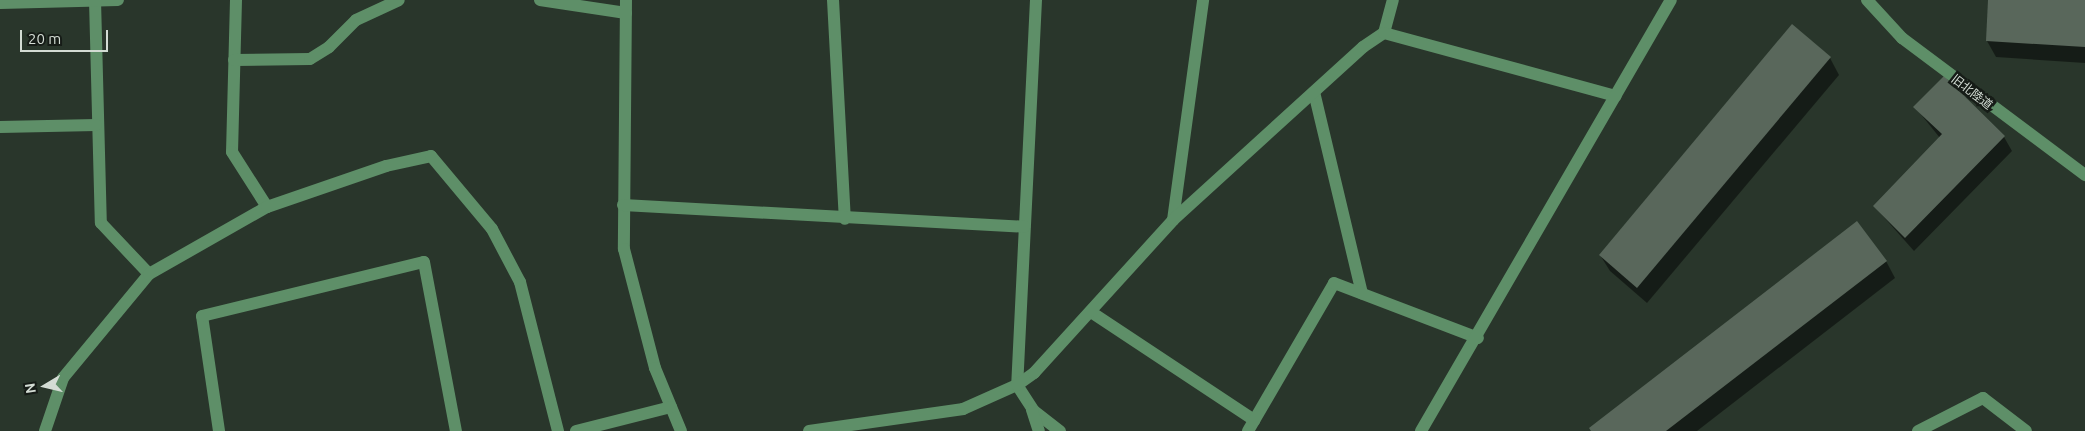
<!DOCTYPE html>
<meta charset="utf-8">
<style>
body{margin:0}
#map{position:relative;width:2085px;height:431px;overflow:hidden;background:#29362b;font-family:Ubuntu,"Noto Sans JP",sans-serif}
div>[style]{position:absolute}
[style*='--x']{left:calc(var(--x)*1px);top:calc(var(--y)*1px);width:calc(var(--w)*1px);rotate:calc(var(--a)*1deg)}
.shadow>*{inset:0;background:#0007}
.building>*{inset:0;background:#59675b}
.minor>*{height:12px;margin:-6px;padding:0 6px;transform-origin:6px;border-radius:6px;background:#5e8f68}
span{translate:-50% -50%;white-space:nowrap;text-align:center;line-height:1.15;-webkit-text-stroke:5px #161c17;paint-order:stroke}
.street-label{font-size:12px;color:#d3dcd4}
.north{position:absolute;left:20px;top:361px;width:50px;height:50px;-webkit-text-stroke:4px #161c17;paint-order:stroke;rotate:261deg;font-size:14px;font-weight:700;line-height:20px;text-align:center;color:#d3dcd4}
.north::after{content:'';display:block;margin:auto;width:18px;height:22px;background:#d3dcd4;clip-path:polygon(50% 0,100% 100%,50% 72%,0 100%)}
.scale{position:absolute;left:20px;top:30px;width:88px;height:22px;box-sizing:border-box;border:2px solid #d3dcd4;border-top:0;padding-left:6px;font-size:15px;line-height:18px;white-space:nowrap;color:#d3dcd4;-webkit-text-stroke:4px #161c17;paint-order:stroke}
</style>
<div id="map">
<div class="shadow">
<div style="clip-path:polygon(1989px 0,2085px 0,2085px 63px,1996px 57px,1987px 41px)"></div>
<div style="clip-path:polygon(1830px 58px,1839px 75px,1647px 303px,1610px 271px,1600px 255px)"></div>
<div style="clip-path:polygon(1915px 107px,2004px 137px,2012px 151px,1914px 251px,1874px 206px,1940px 138px)"></div>
<div style="clip-path:polygon(1886px 261px,1895px 278px,1697px 431px,1592px 431px)"></div>
</div>
<div class="building">
<div style="clip-path:polygon(1988px 0,2085px 0,2085px 47px,1986px 41px)"></div>
<div style="clip-path:polygon(1792px 24px,1831px 57px,1637px 288px,1599px 255px)"></div>
<div style="clip-path:polygon(1944px 76px,2005px 136px,1905px 238px,1873px 206px,1942px 134px,1913px 107px)"></div>
<div style="clip-path:polygon(1857px 221px,1887px 261px,1666px 431px,1591px 431px,1589px 428px)"></div>
</div>
<div class="minor">
<div style="--x:95;--y:0;--w:223;--a:88.5"></div>
<div style="--x:101;--y:223;--w:70;--a:46.7"></div>
<div style="--x:236;--y:0;--w:152;--a:91.5"></div>
<div style="--x:232;--y:152;--w:65;--a:57.5"></div>
<div style="--x:540;--y:0;--w:87;--a:8.6"></div>
<div style="--x:626;--y:0;--w:249;--a:90.5"></div>
<div style="--x:624;--y:249;--w:123;--a:75.4"></div>
<div style="--x:655;--y:368;--w:68;--a:67.6"></div>
<div style="--x:833;--y:0;--w:219;--a:86.9"></div>
<div style="--x:1036;--y:0;--w:385;--a:92.8"></div>
<div style="--x:1017;--y:385;--w:31;--a:57"></div>
<div style="--x:1034;--y:411;--w:33;--a:38"></div>
<div style="--x:1867;--y:0;--w:52;--a:47.4"></div>
<div style="--x:1902;--y:38;--w:229;--a:36.8"></div>
<div style="--x:0;--y:3;--w:118;--a:-1.5"></div>
<div style="--x:1384;--y:33;--w:34;--a:-75"></div>
<div style="--x:234;--y:60;--w:76;--a:-0.8"></div>
<div style="--x:310;--y:59;--w:22;--a:-32"></div>
<div style="--x:329;--y:47;--w:38;--a:-45"></div>
<div style="--x:356;--y:20;--w:47;--a:-24.9"></div>
<div style="--x:1314;--y:92;--w:207;--a:76.6"></div>
<div style="--x:0;--y:127;--w:96;--a:-1.2"></div>
<div style="--x:623;--y:205;--w:402;--a:3.1"></div>
<div style="--x:1173;--y:220;--w:222;--a:-82.2"></div>
<div style="--x:1091;--y:312;--w:196;--a:33.5"></div>
<div style="--x:1032;--y:410;--w:22;--a:72"></div>
<div style="--x:45;--y:431;--w:56;--a:-71.2"></div>
<div style="--x:63;--y:378;--w:135;--a:-50.4"></div>
<div style="--x:149;--y:274;--w:136;--a:-29.6"></div>
<div style="--x:267;--y:207;--w:126;--a:-19"></div>
<div style="--x:386;--y:166;--w:46;--a:-12.5"></div>
<div style="--x:431;--y:156;--w:95;--a:50.1"></div>
<div style="--x:492;--y:229;--w:60;--a:62.2"></div>
<div style="--x:520;--y:282;--w:154;--a:75.7"></div>
<div style="--x:219;--y:431;--w:116;--a:-98.4"></div>
<div style="--x:202;--y:316;--w:228;--a:-13.7"></div>
<div style="--x:424;--y:262;--w:172;--a:79.3"></div>
<div style="--x:576;--y:431;--w:98;--a:-14.2"></div>
<div style="--x:809;--y:431;--w:156;--a:-8.1"></div>
<div style="--x:963;--y:409;--w:59;--a:-24"></div>
<div style="--x:1017;--y:385;--w:21;--a:-35"></div>
<div style="--x:1034;--y:373;--w:207;--a:-47.7"></div>
<div style="--x:1173;--y:220;--w:257;--a:-42.3"></div>
<div style="--x:1363;--y:47;--w:25;--a:-34"></div>
<div style="--x:1384;--y:33;--w:240;--a:15.2"></div>
<div style="--x:1248;--y:431;--w:171;--a:-59.8"></div>
<div style="--x:1334;--y:283;--w:154;--a:20.9"></div>
<div style="--x:1421;--y:431;--w:498;--a:-59.9"></div>
<div style="--x:1918;--y:431;--w:73;--a:-26.9"></div>
<div style="--x:1983;--y:398;--w:54;--a:37.5"></div>
</div>
<div class="street-label">
<span style="left:1972px;top:92px;rotate:38deg">旧北陸道</span>
</div>
<div class="north">N</div>
<div class="scale">20 m</div>
</div>
